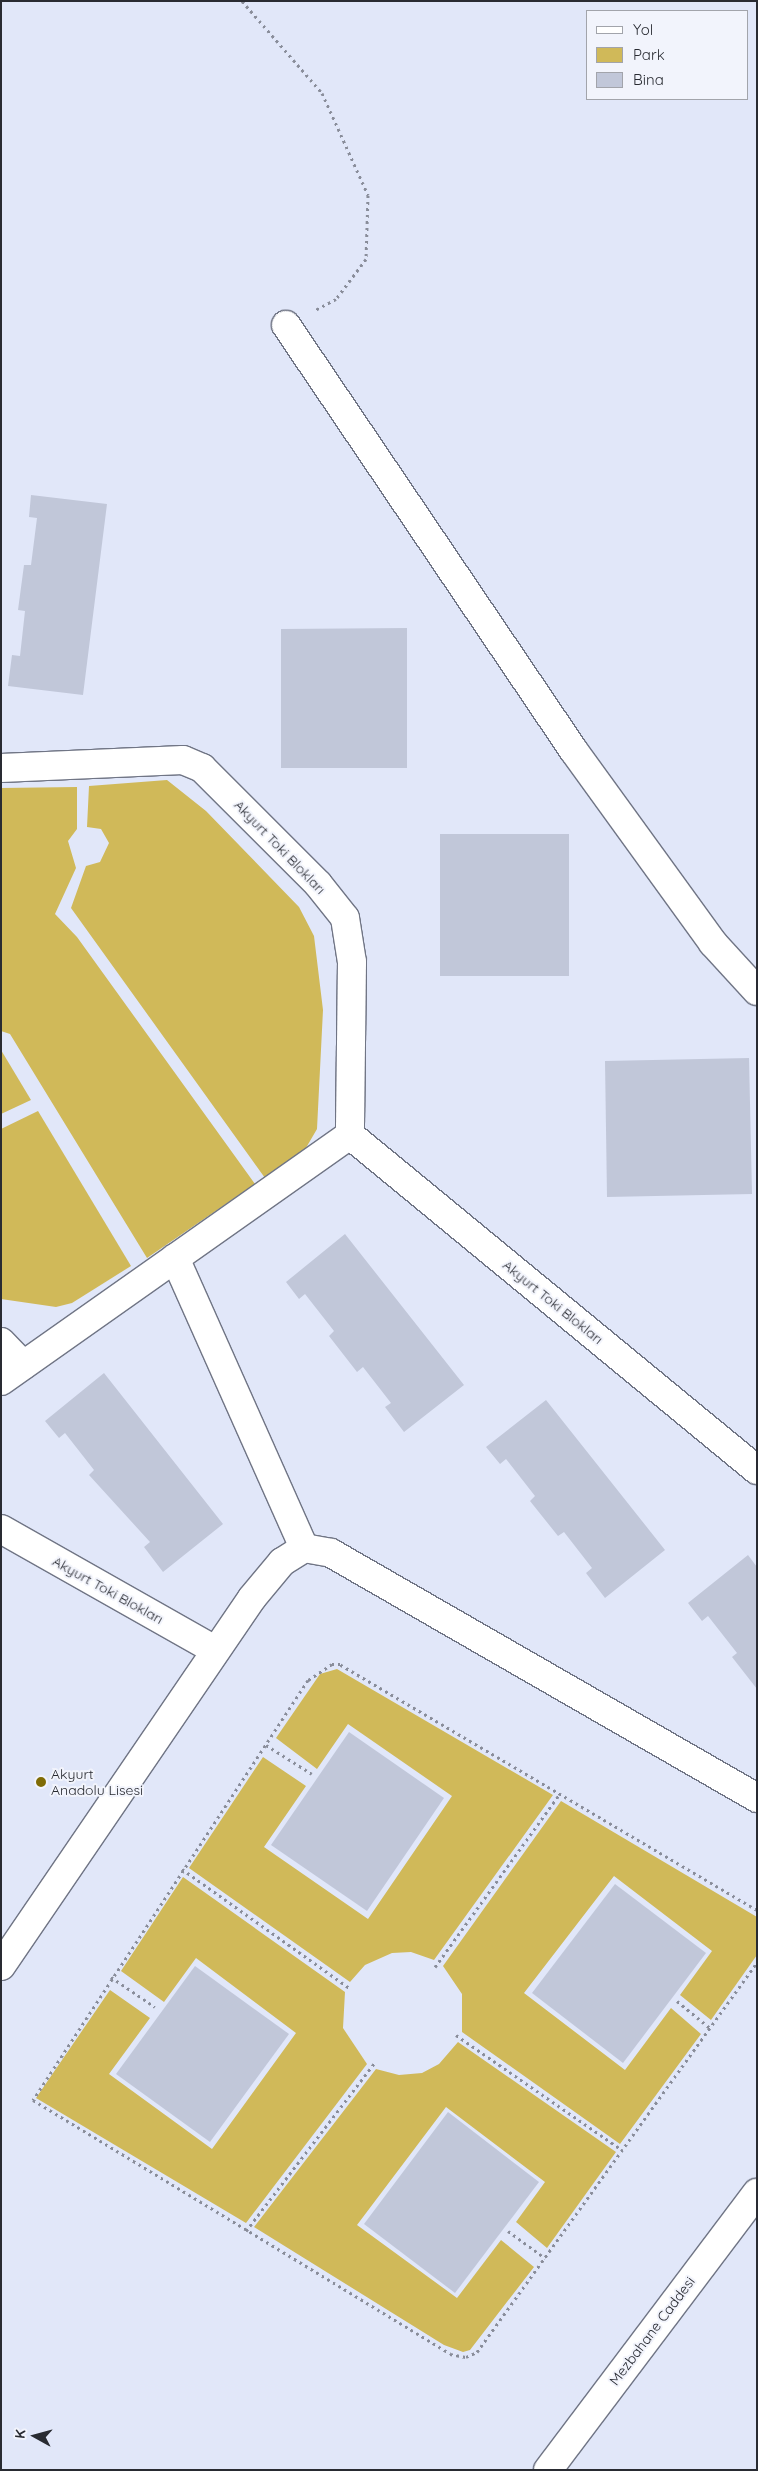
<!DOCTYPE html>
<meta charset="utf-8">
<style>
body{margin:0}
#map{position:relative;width:758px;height:2471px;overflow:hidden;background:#e1e7f9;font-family:Quicksand,sans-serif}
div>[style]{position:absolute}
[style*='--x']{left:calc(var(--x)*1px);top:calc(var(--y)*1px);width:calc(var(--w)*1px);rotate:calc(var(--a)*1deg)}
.green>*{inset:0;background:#d0b959}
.building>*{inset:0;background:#c1c7d9}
.path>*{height:3px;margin-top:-1.5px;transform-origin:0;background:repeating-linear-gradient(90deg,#898d9a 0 2.5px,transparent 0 6.5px)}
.roads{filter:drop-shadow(1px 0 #707585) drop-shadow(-1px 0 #707585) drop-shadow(0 1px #707585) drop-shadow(0 -1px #707585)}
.minor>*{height:28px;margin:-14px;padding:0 14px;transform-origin:14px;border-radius:14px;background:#fff}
.dots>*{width:14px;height:14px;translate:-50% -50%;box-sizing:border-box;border:2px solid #f2f4fc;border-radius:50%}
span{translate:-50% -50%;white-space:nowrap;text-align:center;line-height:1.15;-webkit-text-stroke:4px #f2f4fc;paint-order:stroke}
.street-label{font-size:14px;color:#292b32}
.poi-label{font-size:14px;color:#292b32}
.left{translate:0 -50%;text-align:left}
.frame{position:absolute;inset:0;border:2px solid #292b32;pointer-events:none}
.legend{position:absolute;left:586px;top:10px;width:162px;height:90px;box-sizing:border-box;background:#f2f4fc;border:1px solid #a2a4ab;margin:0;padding:6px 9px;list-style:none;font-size:15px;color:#292b32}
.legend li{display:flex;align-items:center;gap:10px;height:25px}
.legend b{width:25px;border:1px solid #a2a4ab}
.north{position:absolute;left:10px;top:2411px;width:50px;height:50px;-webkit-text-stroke:4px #f2f4fc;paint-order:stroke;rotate:277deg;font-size:14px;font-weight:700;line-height:20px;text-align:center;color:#292b32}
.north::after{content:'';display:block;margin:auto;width:18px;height:22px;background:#292b32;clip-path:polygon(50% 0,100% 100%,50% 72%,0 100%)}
</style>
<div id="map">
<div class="green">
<div style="clip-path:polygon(167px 780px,206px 811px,299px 907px,314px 936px,323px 1010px,317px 1129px,303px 1153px,265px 1178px,71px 908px,86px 866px,100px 862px,109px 843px,101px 829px,87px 827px,89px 786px)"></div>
<div style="clip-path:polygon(77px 787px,77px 829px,68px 841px,76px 868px,55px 914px,77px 937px,255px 1184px,147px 1258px,10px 1034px,1px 1031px,1px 788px)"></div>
<div style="clip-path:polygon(1px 1050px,31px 1100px,1px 1114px)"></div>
<div style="clip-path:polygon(38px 1111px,131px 1266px,72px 1303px,56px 1307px,1px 1299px,1px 1129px)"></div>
<div style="clip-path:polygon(337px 1669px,553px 1795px,434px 1960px,411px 1952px,392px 1953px,365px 1965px,350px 1982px,189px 1868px,263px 1757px,306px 1786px,264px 1847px,368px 1919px,452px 1796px,348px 1724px,317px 1769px,276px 1738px,320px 1674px)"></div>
<div style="clip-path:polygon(561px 1801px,757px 1917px,757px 1955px,711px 2020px,680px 1995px,712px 1951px,614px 1876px,524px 1993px,625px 2070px,671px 2008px,701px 2034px,620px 2144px,462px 2032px,462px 1994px,443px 1966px)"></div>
<div style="clip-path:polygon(183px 1877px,345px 1992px,343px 2028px,367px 2064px,246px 2223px,36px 2098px,110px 1990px,150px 2018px,109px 2074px,212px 2149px,296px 2033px,196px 1958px,164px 2002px,121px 1971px)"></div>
<div style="clip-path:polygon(458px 2042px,616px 2152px,547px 2248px,516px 2222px,545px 2182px,446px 2107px,357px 2225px,457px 2298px,501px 2240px,534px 2267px,470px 2350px,463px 2352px,444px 2345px,254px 2227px,376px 2069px,399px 2075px,422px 2073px,439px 2064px)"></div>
</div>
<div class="building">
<div style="clip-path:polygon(31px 495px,107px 504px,83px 695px,8px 686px,12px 655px,20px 656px,25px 611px,18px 610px,24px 565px,31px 565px,37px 518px,29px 517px)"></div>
<div style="clip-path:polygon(407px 628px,407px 768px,281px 768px,281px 629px)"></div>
<div style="clip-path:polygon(440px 834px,569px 834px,569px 976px,440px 976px)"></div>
<div style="clip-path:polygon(749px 1058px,752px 1194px,607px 1197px,605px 1061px)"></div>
<div style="clip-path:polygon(345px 1234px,464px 1385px,404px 1432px,385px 1407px,391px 1403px,363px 1367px,357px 1372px,329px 1336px,334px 1331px,305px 1294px,299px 1299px,286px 1282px)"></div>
<div style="clip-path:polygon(104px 1373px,223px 1524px,163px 1572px,144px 1547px,150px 1542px,89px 1475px,94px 1470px,65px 1433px,59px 1438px,45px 1421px)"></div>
<div style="clip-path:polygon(546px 1400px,665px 1550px,605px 1598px,586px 1573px,592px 1568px,564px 1532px,558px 1536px,530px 1501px,535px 1496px,506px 1459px,500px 1464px,486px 1447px)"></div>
<div style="clip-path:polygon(748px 1555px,757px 1567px,757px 1689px,732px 1657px,737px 1653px,708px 1616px,702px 1621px,688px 1603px)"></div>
<div style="clip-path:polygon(349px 1732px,444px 1798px,367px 1911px,271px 1845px)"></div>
<div style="clip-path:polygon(615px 1884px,706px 1953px,623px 2063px,532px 1993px)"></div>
<div style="clip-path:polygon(195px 1966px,289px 2034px,210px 2142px,116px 2074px)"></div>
<div style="clip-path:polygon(448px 2112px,539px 2182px,455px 2293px,364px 2224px)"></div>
</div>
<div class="path">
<div style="--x:242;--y:1;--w:122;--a:49"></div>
<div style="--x:322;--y:93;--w:112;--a:65.7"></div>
<div style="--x:368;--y:195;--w:64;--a:91.8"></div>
<div style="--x:366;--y:259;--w:50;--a:126.9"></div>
<div style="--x:336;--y:299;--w:24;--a:152"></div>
<div style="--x:266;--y:1745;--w:54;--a:32.2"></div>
<div style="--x:182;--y:1869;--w:207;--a:35.4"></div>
<div style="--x:757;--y:1910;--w:484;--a:-149.5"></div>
<div style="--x:340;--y:1664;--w:8;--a:180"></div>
<div style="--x:332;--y:1664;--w:29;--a:146"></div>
<div style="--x:308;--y:1680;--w:502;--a:123.22"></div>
<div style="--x:33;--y:2100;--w:488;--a:31.3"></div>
<div style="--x:450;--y:2354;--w:16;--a:11"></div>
<div style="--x:466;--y:2357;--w:12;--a:-24"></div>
<div style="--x:477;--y:2352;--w:479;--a:-54.3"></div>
<div style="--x:435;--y:1967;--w:213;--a:-54.2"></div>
<div style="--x:111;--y:1977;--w:53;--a:34.3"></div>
<div style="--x:677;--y:2001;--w:43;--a:39.3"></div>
<div style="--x:456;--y:2035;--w:202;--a:34.7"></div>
<div style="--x:246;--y:2231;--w:213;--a:-52.6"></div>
<div style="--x:508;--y:2231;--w:46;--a:36.1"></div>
</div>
<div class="roads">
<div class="minor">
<div style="--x:286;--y:325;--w:514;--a:55.94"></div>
<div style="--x:574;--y:751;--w:237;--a:54.1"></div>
<div style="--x:713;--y:943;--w:65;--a:47.5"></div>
<div style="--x:1;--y:768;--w:182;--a:-2.5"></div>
<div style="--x:183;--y:760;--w:21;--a:23"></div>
<div style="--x:202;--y:768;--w:164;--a:45"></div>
<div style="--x:318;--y:884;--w:43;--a:51.5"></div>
<div style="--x:345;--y:918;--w:45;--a:81"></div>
<div style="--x:352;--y:962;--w:173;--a:90.7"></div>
<div style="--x:350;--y:1135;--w:527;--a:39.46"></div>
<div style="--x:175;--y:1258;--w:317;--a:66"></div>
<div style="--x:1;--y:1342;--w:32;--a:46"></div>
<div style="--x:1;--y:1381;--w:427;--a:-35.2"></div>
<div style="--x:1;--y:1529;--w:246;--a:29.5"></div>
<div style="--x:1;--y:1966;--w:445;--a:-55.7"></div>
<div style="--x:252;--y:1598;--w:47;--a:-50.2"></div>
<div style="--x:282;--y:1562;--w:26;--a:-32"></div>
<div style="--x:304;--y:1548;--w:27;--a:10"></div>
<div style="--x:331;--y:1553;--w:491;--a:29.9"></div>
<div style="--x:548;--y:2470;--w:347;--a:-53"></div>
</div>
</div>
<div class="dots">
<div style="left:41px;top:1782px;background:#7f6b05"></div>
</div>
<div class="street-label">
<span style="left:280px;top:847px;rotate:46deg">Akyurt Toki Blokları</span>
<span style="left:553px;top:1302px;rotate:39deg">Akyurt Toki Blokları</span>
<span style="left:108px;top:1590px;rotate:29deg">Akyurt Toki Blokları</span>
<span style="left:652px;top:2331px;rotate:-53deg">Mezbahane Caddesi</span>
</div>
<div class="poi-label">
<span class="left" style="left:51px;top:1782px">Akyurt<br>Anadolu Lisesi</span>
</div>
<div class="frame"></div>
<ul class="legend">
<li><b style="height:6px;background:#fff"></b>Yol</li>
<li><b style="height:14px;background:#d0b959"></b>Park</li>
<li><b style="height:14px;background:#c1c7d9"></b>Bina</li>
</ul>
<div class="north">K</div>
</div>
